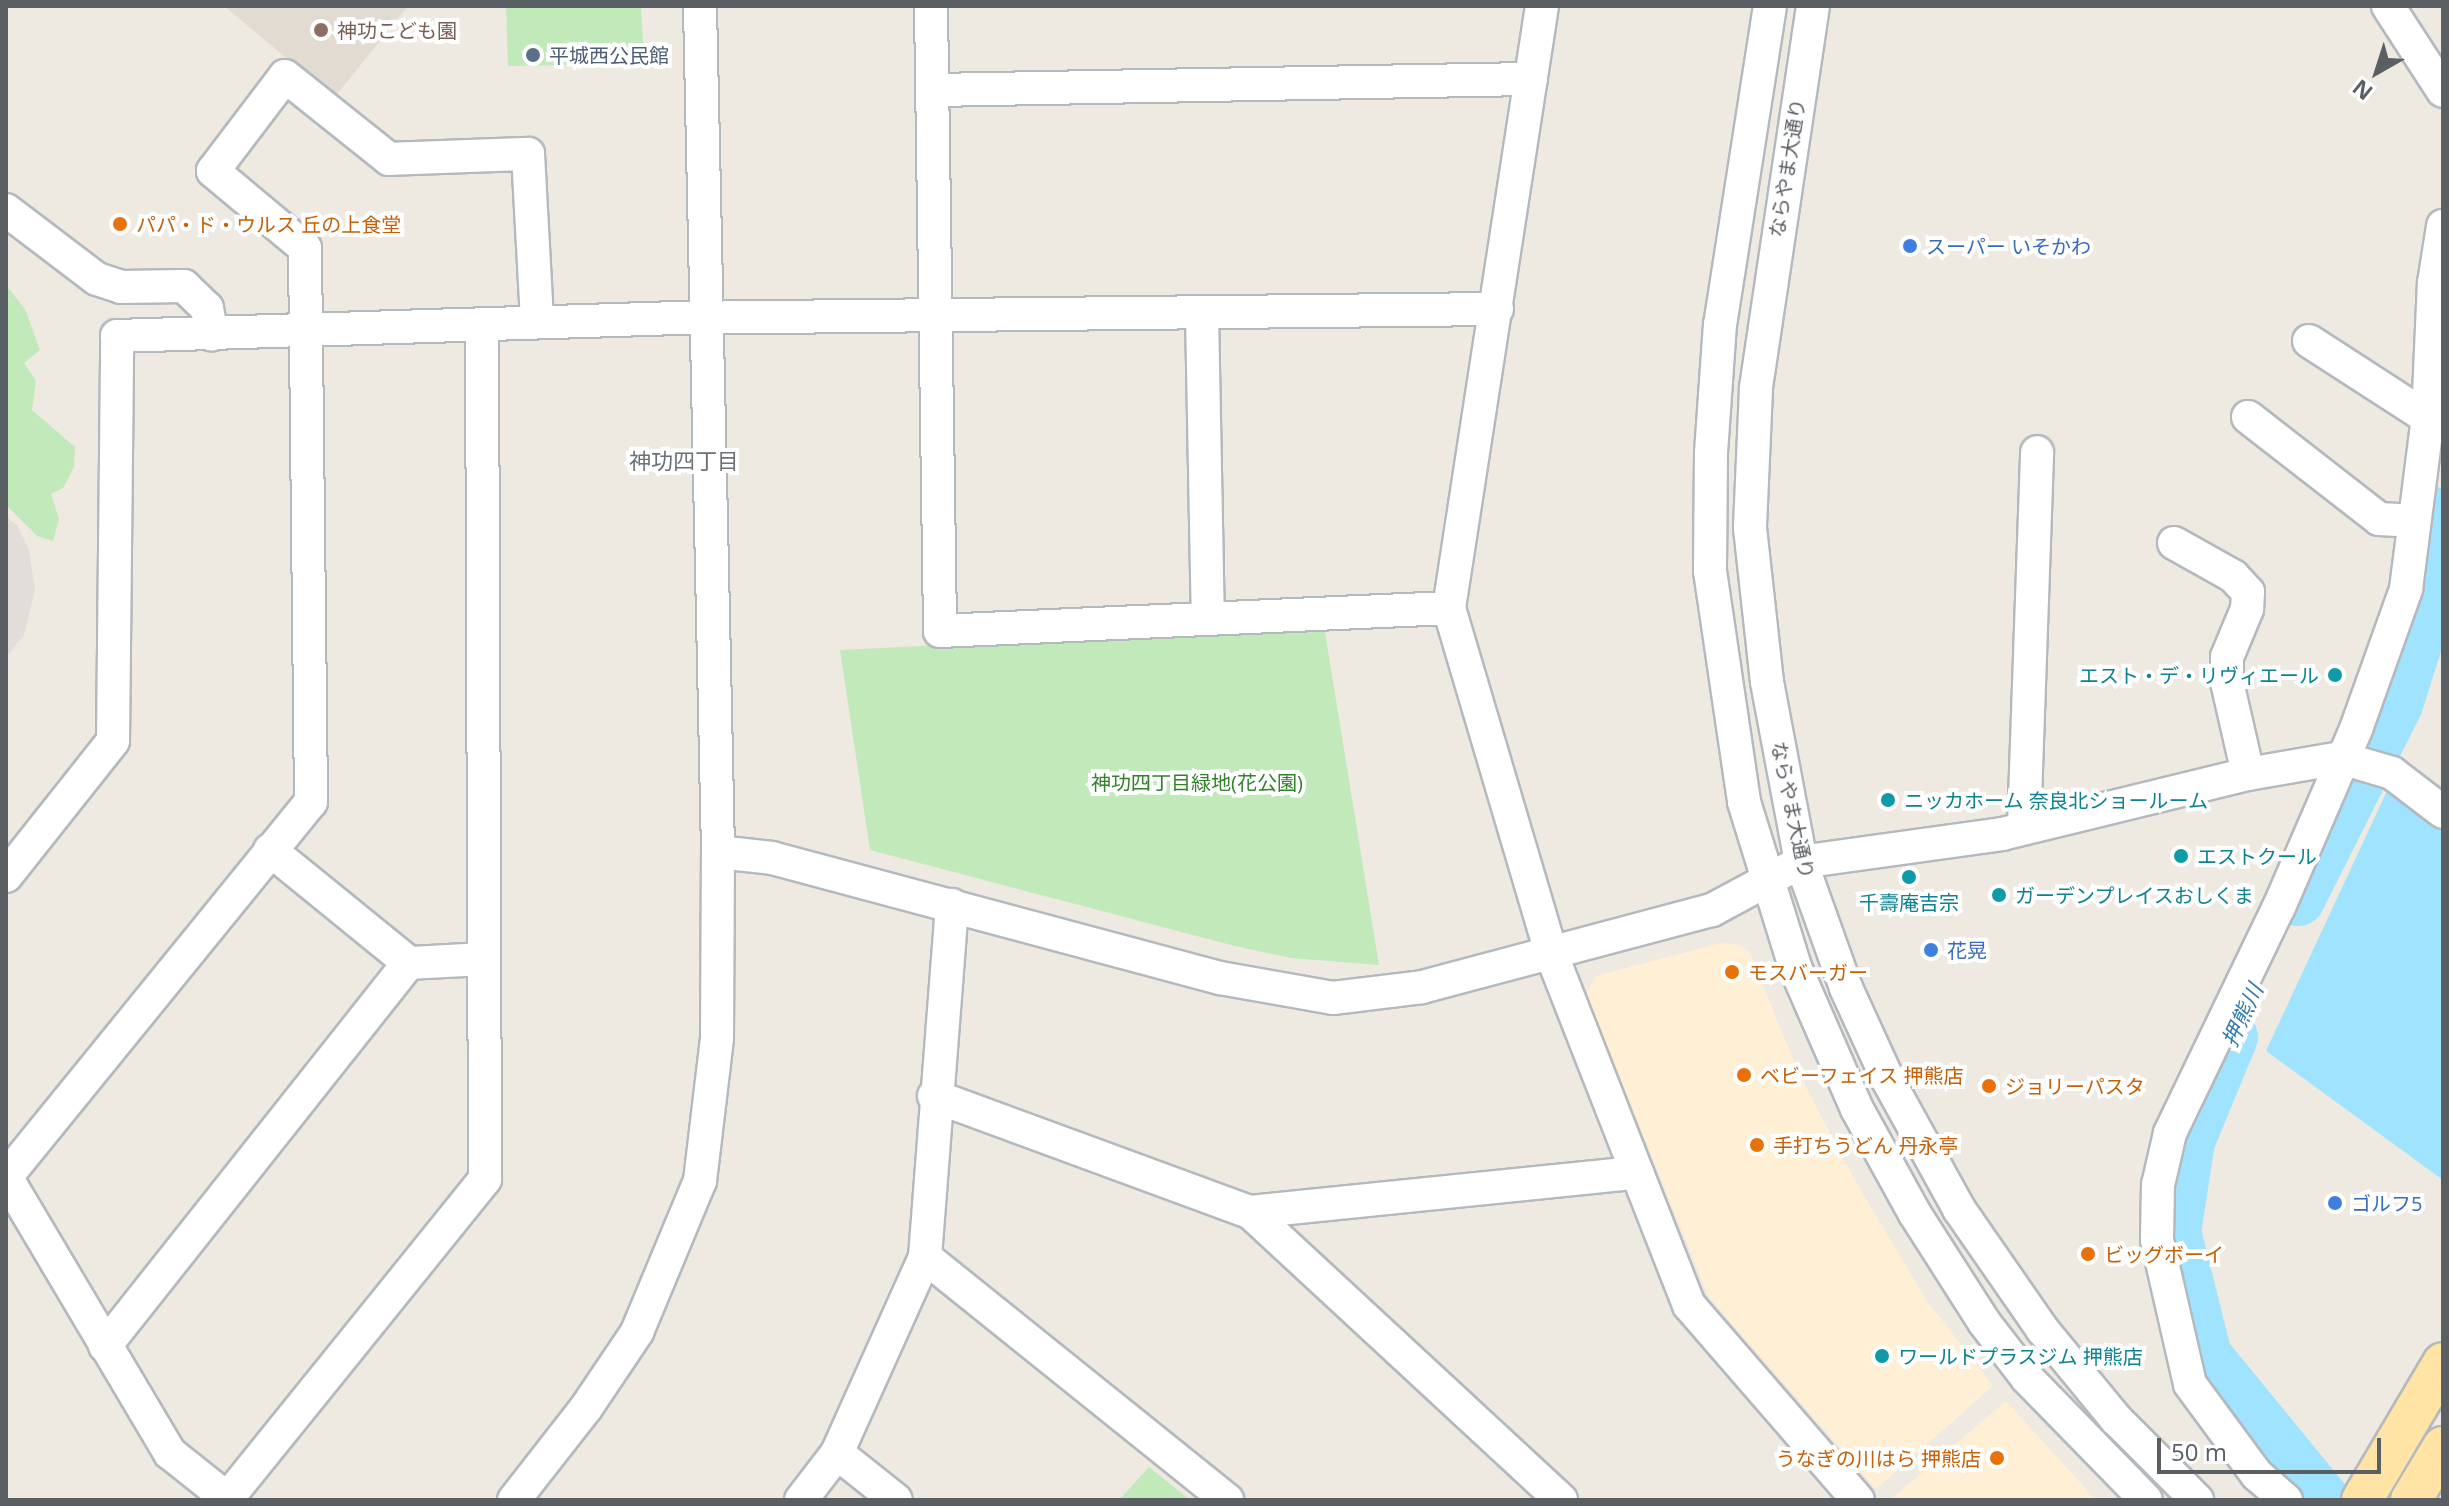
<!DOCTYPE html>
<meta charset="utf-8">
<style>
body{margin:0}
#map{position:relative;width:2449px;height:1506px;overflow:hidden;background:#eeeae1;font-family:"Open Sans","Noto Sans JP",sans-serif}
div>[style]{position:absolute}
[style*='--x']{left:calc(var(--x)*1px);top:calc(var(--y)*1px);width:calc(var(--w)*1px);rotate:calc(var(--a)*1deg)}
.commercial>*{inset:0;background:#fff0d5}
.industrial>*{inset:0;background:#e2ddd9}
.education>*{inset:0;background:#e1dbd2}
.green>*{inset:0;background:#c1e9ba}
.water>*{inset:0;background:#a0e3ff}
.river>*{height:54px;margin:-27px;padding:0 27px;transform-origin:27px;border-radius:27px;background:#a0e3ff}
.roads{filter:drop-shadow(2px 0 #b4b9bd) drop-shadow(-2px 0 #b4b9bd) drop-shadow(0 2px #b4b9bd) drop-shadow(0 -2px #b4b9bd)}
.minor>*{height:32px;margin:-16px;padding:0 16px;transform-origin:16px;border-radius:16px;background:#fff}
.major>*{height:40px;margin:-20px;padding:0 20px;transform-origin:20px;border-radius:20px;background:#ffe4a5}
.dots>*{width:22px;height:22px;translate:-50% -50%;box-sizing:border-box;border:4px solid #fff;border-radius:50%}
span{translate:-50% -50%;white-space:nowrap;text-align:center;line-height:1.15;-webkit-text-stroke:8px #fff;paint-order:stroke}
.education-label{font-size:20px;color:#785e54}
.left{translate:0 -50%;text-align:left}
.service-label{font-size:20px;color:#4e5e75}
.street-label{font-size:20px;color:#5a5f64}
.food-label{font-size:20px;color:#c56008}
.right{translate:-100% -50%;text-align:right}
.shop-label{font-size:20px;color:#366cbe}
.culture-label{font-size:20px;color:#0d838f}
.park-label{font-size:20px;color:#32822a}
.neighbourhood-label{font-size:22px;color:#6a7276}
.water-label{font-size:22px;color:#2f7ba9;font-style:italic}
.frame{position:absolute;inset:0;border:8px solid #5a5f64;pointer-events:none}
.north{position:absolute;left:2337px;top:32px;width:80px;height:80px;-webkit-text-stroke:6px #fff;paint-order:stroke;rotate:219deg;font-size:22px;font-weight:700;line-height:32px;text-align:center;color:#5a5f64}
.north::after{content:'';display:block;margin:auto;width:28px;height:36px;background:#5a5f64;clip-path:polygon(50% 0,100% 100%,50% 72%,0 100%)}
.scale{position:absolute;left:2157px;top:1438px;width:224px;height:36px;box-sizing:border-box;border:4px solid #5a5f64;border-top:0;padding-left:10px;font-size:24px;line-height:28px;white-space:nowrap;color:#5a5f64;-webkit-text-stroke:6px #fff;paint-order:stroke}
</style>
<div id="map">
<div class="commercial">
<div style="clip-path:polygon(1721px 943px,1740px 945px,1750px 953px,1798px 1072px,1853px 1177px,1927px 1301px,1993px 1386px,1876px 1489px,1709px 1297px,1586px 994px,1596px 976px)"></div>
<div style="clip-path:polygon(2006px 1401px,2096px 1500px,1890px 1500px)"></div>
</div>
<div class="industrial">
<div style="clip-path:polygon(6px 517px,17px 525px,29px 550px,35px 590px,24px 635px,6px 657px)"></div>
</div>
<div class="education">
<div style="clip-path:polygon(224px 6px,408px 6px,334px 98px)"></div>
</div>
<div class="green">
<div style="clip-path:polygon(506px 6px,641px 6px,644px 64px,508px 66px)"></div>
<div style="clip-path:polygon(6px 285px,25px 309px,40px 350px,24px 363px,36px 381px,32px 410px,75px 447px,74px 467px,63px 488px,51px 494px,59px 519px,53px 541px,37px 536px,6px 505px)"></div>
<div style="clip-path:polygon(1324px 626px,1379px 965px,1291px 958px,1231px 945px,870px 850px,840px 650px)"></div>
<div style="clip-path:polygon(1149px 1467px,1190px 1500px,1119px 1500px)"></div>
</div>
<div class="water">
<div style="clip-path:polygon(2387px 791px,2443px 832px,2443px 1180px,2266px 1051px)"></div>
</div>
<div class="river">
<div style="--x:2298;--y:899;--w:218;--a:-63.3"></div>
<div style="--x:2396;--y:704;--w:83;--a:-72.4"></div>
<div style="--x:2421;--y:625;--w:113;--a:-78.8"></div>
<div style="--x:2231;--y:1037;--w:113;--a:112.5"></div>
<div style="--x:2188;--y:1141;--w:92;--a:98.7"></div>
<div style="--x:2174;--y:1232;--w:128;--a:76"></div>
<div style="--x:2205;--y:1356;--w:186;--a:50.7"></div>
</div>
<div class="roads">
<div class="minor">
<div style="--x:700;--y:6;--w:846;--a:88.78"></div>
<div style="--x:931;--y:6;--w:625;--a:89.17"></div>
<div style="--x:940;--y:631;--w:510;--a:-2.59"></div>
<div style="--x:1542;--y:6;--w:609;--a:98.78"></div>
<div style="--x:1449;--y:608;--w:360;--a:73.5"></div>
<div style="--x:1551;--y:953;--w:378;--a:68.6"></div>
<div style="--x:1689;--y:1305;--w:258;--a:49.1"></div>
<div style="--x:1770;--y:6;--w:322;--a:98.9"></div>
<div style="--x:1720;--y:324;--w:130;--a:94"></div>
<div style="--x:1711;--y:454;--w:117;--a:90.5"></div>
<div style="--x:1710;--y:571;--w:233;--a:81.6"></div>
<div style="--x:1744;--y:802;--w:173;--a:72.8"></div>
<div style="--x:1795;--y:967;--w:155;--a:66.4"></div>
<div style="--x:1857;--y:1109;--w:120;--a:61.1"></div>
<div style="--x:1915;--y:1214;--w:128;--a:57.4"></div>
<div style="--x:1984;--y:1322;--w:71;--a:52.5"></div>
<div style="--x:2027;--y:1378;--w:170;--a:45.7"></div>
<div style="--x:1813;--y:6;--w:387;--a:98.5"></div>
<div style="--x:1756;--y:389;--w:139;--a:92.5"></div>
<div style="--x:1750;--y:528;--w:155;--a:83.7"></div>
<div style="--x:1767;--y:682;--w:183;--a:79.3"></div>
<div style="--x:1801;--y:862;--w:134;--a:70.3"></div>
<div style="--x:1846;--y:988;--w:103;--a:65.4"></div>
<div style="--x:1889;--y:1082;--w:145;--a:61.1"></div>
<div style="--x:1959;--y:1209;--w:146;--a:55.3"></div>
<div style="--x:2042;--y:1329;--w:117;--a:50.6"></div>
<div style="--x:2116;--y:1419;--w:115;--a:45"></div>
<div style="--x:2388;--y:6;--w:101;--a:57.1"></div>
<div style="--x:934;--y:90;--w:597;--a:-1.06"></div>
<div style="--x:6;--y:210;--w:114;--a:37.2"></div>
<div style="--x:97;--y:279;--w:25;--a:18"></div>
<div style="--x:121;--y:287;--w:63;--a:-0.9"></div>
<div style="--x:184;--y:286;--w:32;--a:44"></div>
<div style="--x:207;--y:308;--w:27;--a:80"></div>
<div style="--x:1202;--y:314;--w:302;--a:88.9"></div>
<div style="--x:2309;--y:341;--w:142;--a:32.9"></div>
<div style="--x:2248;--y:417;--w:166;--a:37.9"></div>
<div style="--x:2379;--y:519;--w:34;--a:3"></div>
<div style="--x:2174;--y:543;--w:68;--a:29.2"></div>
<div style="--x:2233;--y:576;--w:22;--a:47"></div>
<div style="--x:2248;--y:592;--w:17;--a:93"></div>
<div style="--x:2247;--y:609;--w:52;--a:112.6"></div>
<div style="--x:2227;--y:657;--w:25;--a:90"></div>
<div style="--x:2227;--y:682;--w:94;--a:77.1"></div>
<div style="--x:2024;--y:828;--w:376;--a:-88"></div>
<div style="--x:270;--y:850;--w:179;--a:39.1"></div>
<div style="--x:6;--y:876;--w:172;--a:-51.6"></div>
<div style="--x:113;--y:741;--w:405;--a:-89.4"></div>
<div style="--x:117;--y:336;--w:561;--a:-1.84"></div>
<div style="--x:678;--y:318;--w:819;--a:-0.63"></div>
<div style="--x:934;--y:1096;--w:337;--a:20.2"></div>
<div style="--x:1250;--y:1212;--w:389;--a:-5.8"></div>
<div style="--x:6;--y:1177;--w:483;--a:-50.9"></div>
<div style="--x:311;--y:802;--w:554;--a:-90.62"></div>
<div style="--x:305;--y:248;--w:120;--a:-140.1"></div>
<div style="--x:213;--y:171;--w:119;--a:-52.8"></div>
<div style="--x:285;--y:76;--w:133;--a:38.6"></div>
<div style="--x:389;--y:159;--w:139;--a:-2.1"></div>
<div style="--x:528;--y:154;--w:167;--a:86.9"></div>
<div style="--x:6;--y:1177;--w:321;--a:59.3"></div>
<div style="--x:170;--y:1453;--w:75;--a:38.5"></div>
<div style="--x:1250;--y:1212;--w:424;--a:42.8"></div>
<div style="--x:925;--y:1257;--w:388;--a:38.8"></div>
<div style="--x:105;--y:1346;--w:489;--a:-51.6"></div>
<div style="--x:409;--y:963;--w:73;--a:-3.1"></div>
<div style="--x:837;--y:1453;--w:75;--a:38.5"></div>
<div style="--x:227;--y:1499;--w:411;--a:-51.1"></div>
<div style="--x:485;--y:1179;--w:853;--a:-90.2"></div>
<div style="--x:514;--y:1500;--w:117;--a:-52"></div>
<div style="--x:586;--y:1408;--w:92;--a:-56.1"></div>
<div style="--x:637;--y:1332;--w:164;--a:-67.4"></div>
<div style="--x:700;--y:1181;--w:144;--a:-83.2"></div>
<div style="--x:717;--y:1038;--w:186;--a:-89.7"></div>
<div style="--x:718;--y:852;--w:54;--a:6.3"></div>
<div style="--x:772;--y:858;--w:464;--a:15"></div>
<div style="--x:1220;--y:978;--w:115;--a:10"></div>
<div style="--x:1333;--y:998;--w:90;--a:-7"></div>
<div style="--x:1422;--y:987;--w:300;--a:-14.9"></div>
<div style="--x:1712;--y:910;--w:101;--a:-28.3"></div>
<div style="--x:1801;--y:862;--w:203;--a:-7.9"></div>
<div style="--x:2002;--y:834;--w:253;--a:-13.7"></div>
<div style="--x:2248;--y:774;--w:94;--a:-9.8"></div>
<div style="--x:2341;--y:758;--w:53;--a:16.4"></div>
<div style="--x:2392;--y:773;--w:64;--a:37.4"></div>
<div style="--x:801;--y:1500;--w:59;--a:-52.5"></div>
<div style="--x:837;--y:1453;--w:215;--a:-65.8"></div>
<div style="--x:925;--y:1257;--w:353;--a:-85.6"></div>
<div style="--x:2286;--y:1500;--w:38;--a:-139"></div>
<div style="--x:2257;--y:1475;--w:113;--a:-126.4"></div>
<div style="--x:2190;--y:1384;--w:148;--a:-102.9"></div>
<div style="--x:2157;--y:1240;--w:55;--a:-89"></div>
<div style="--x:2158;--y:1185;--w:53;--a:-77"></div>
<div style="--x:2170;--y:1133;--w:251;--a:-64.3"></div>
<div style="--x:2279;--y:907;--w:194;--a:-66.6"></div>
<div style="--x:2356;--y:729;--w:149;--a:-70.3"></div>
<div style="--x:2406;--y:589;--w:172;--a:-82.7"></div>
<div style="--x:2428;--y:418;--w:135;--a:-87.5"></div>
<div style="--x:2434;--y:283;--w:58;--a:-81"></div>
</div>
<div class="major">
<div style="--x:2362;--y:1500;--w:159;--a:-59.4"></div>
<div style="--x:2411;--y:1500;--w:62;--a:-58.9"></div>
</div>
</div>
<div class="dots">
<div style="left:321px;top:30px;background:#8d6e63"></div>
<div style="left:533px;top:55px;background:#5c6f8a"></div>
<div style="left:120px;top:224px;background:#e8710a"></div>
<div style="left:1910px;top:246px;background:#3f7fe0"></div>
<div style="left:2335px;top:675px;background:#0f9aa8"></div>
<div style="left:1888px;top:800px;background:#0f9aa8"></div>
<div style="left:2181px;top:856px;background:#0f9aa8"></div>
<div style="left:1909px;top:877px;background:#0f9aa8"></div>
<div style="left:1999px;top:895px;background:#0f9aa8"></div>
<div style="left:1931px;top:950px;background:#3f7fe0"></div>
<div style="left:1732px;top:972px;background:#e8710a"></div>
<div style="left:1744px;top:1075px;background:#e8710a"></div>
<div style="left:1989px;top:1086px;background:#e8710a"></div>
<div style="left:1757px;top:1145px;background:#e8710a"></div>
<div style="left:2335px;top:1203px;background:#3f7fe0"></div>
<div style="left:2088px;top:1254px;background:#e8710a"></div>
<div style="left:1882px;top:1356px;background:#0f9aa8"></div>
<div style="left:1997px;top:1458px;background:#e8710a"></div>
</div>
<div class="education-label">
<span class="left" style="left:337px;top:30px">神功こども園</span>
</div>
<div class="service-label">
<span class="left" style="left:549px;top:55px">平城西公民館</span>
</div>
<div class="street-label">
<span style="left:1787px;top:168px;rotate:-81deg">ならやま大通り</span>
<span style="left:1793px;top:810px;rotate:78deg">ならやま大通り</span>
</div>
<div class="food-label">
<span class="left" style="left:136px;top:224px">パパ・ド・ウルス 丘の上食堂</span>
<span class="left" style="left:1748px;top:972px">モスバーガー</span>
<span class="left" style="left:1760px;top:1075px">ベビーフェイス 押熊店</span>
<span class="left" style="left:2005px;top:1086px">ジョリーパスタ</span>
<span class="left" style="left:1773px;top:1145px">手打ちうどん 丹永亭</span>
<span class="left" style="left:2104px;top:1254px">ビッグボーイ</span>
<span class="right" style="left:1981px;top:1458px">うなぎの川はら 押熊店</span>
</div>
<div class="shop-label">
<span class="left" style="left:1926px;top:246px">スーパー いそかわ</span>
<span class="left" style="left:1947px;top:950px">花晃</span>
<span class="left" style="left:2351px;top:1203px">ゴルフ5</span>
</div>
<div class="culture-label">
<span class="right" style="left:2319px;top:675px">エスト・デ・リヴィエール</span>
<span class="left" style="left:1904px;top:800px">ニッカホーム 奈良北ショールーム</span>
<span class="left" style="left:2197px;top:856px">エストクール</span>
<span class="left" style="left:2015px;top:895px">ガーデンプレイスおしくま</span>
<span style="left:1909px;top:902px">千壽庵吉宗</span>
<span class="left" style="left:1898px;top:1356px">ワールドプラスジム 押熊店</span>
</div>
<div class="park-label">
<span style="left:1197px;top:782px">神功四丁目緑地(花公園)</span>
</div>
<div class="neighbourhood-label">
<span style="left:684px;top:461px">神功四丁目</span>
</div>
<div class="water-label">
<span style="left:2242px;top:1015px;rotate:-65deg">押熊川</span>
</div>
<div class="frame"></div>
<div class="north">N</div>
<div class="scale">50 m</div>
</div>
